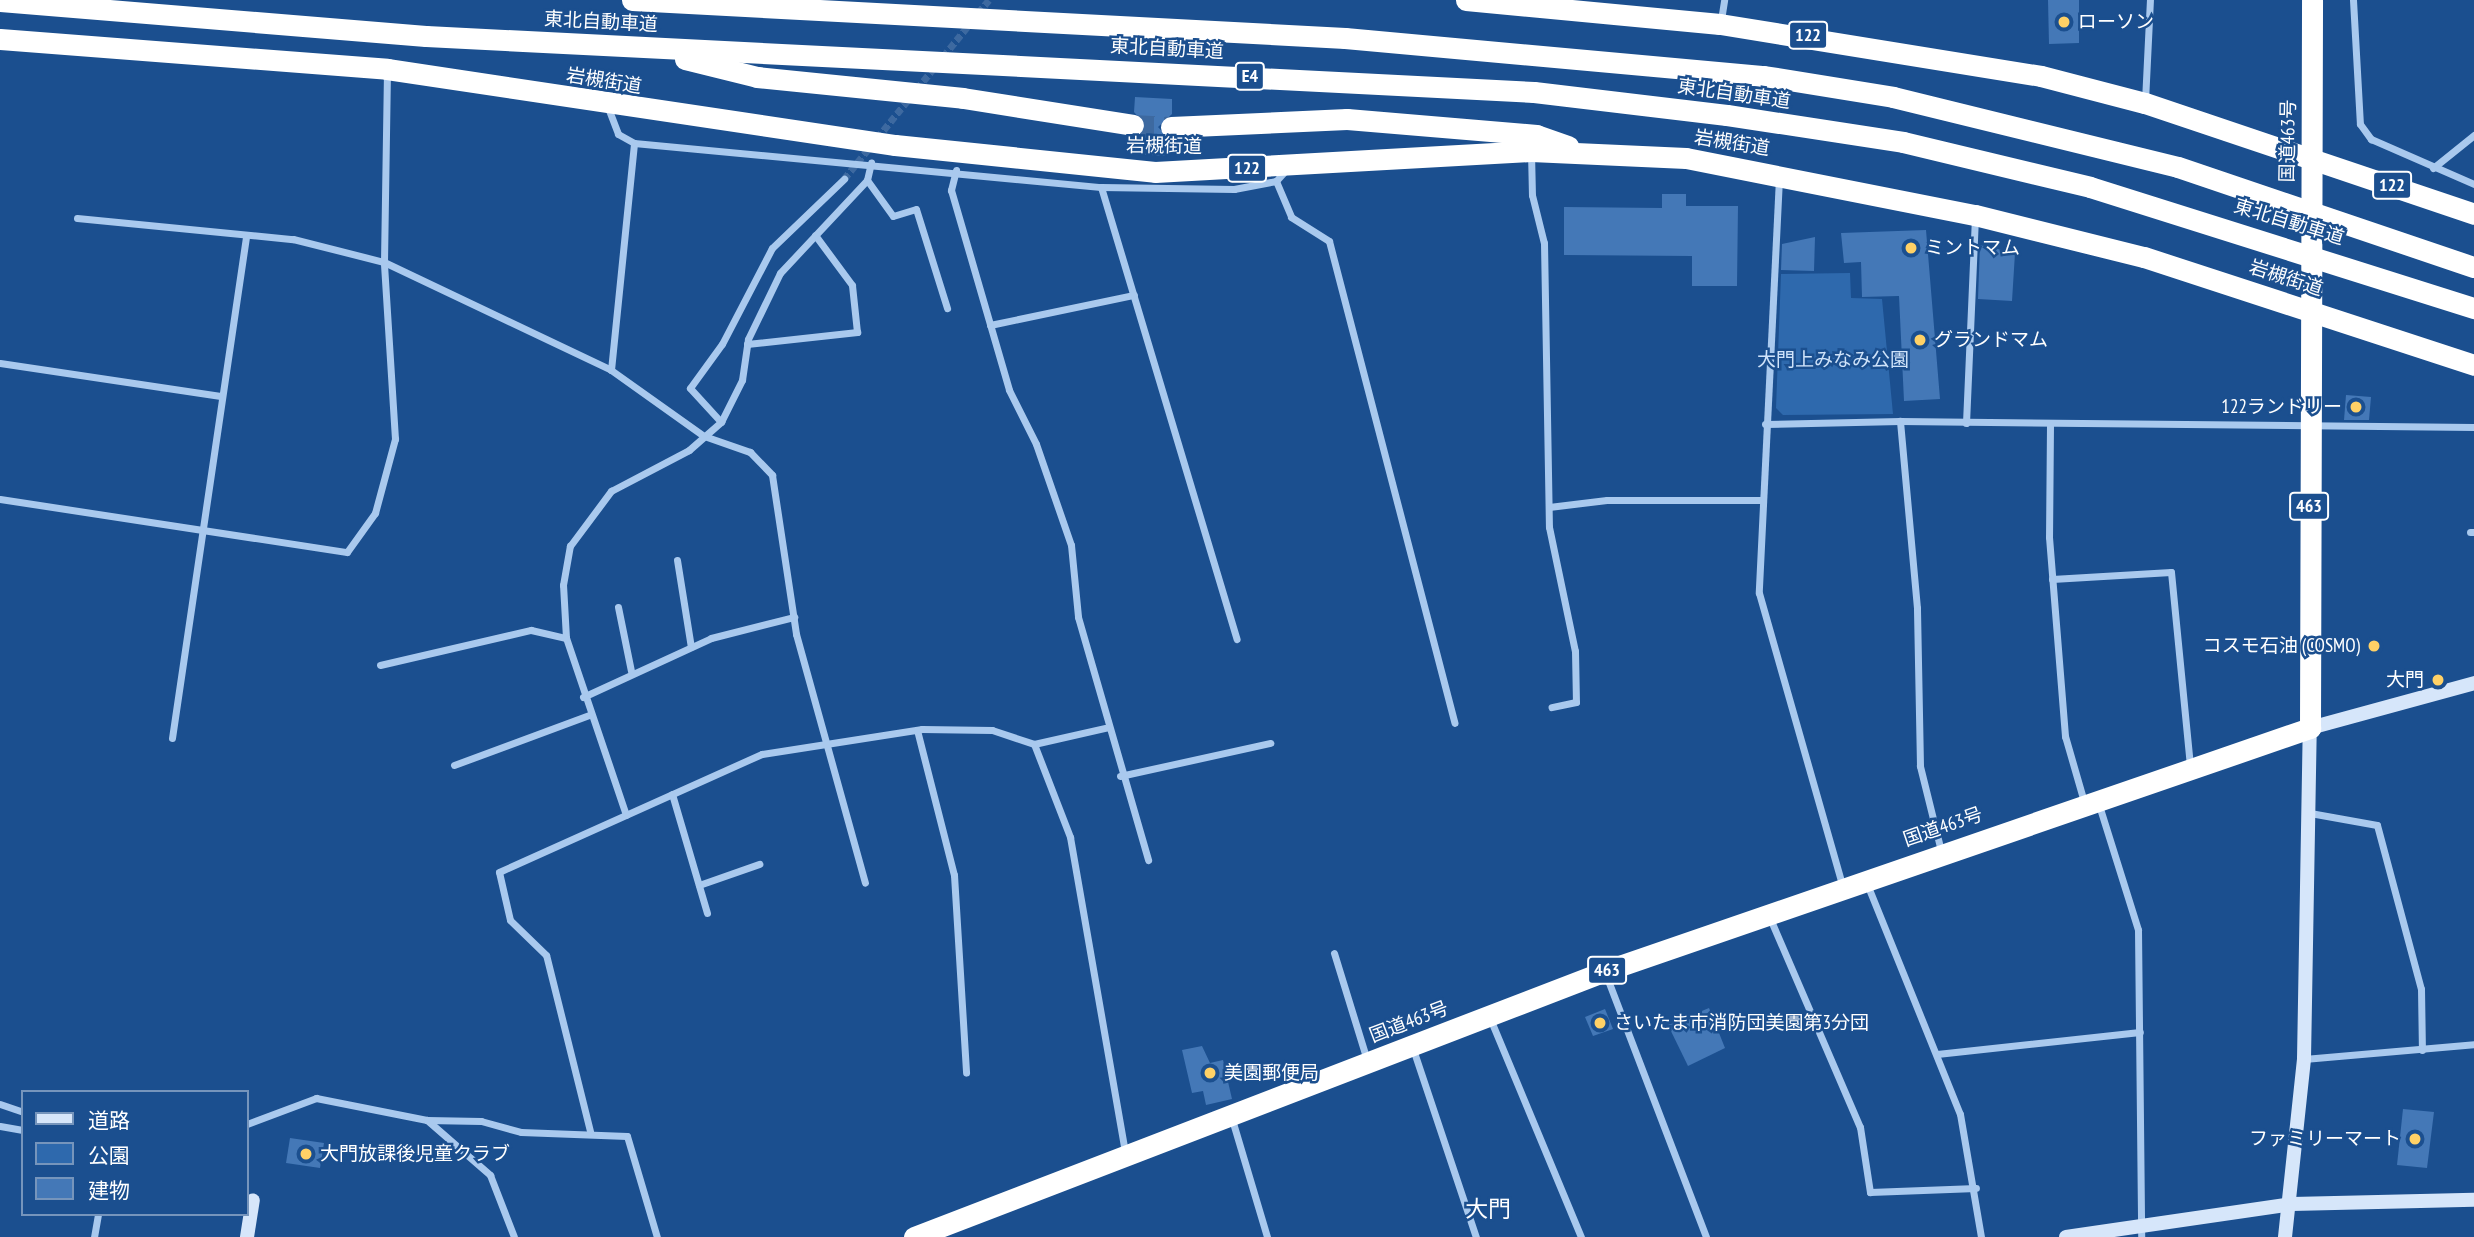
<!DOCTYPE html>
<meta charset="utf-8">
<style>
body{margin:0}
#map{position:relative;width:2474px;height:1237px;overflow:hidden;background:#1b4f8f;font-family:"PT Sans Narrow","Noto Sans JP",sans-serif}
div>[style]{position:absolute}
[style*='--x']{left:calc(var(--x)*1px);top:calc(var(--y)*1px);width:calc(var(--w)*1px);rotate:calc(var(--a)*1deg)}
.green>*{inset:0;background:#2e69ad}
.building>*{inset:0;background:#4478b7}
.street-tunnel>*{height:7px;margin-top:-3.5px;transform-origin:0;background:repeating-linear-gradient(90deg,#3d69a0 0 7px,transparent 0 10.5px)}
.highway-tunnel>*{height:21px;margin-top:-10.5px;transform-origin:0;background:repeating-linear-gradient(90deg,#3d69a0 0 21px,transparent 0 31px)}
.street>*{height:7px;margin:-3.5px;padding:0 3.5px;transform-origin:3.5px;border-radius:3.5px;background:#a9c9ee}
.secondary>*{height:14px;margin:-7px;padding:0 7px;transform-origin:7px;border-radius:7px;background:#d6e6fa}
.highway>*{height:21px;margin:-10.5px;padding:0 10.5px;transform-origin:10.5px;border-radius:10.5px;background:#fff}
.dots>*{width:19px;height:19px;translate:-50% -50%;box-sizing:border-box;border:4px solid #1b4f8f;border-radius:50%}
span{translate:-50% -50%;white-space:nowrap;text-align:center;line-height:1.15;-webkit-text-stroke:5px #1b4f8f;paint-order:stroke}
.shield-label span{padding:2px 5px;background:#1b4f8f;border:2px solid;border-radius:5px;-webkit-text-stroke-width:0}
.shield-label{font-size:18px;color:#fff;font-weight:700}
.street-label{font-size:19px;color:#fff}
.poi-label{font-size:19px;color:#fff}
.left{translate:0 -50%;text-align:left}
.right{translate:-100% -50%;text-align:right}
.park-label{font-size:19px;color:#cfe3fa}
.quarter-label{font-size:23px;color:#fff}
.legend{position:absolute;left:21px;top:1090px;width:228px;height:126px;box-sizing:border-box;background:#1b4f8f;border:2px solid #7695bc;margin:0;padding:9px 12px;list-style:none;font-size:21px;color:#fff}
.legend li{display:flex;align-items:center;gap:14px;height:35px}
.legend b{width:35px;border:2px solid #7695bc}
</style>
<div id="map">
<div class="green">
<div style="clip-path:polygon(1850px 273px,1851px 298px,1882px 299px,1893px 414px,1783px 415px,1776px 408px,1781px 274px)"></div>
</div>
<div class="building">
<div style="clip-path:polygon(2048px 0,2079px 0,2079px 43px,2049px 44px)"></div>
<div style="clip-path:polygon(1135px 97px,1172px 99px,1172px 114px,1158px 127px,1170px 140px,1169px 156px,1131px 154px,1132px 138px,1146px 126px,1134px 112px)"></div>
<div style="clip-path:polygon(1662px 194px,1686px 194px,1686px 206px,1738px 206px,1737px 286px,1692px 286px,1692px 256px,1564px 255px,1564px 207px,1662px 208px)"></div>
<div style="clip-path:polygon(1926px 230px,1940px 399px,1904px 401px,1899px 296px,1862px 297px,1861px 262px,1844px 263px,1841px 233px)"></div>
<div style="clip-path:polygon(1815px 237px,1814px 271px,1781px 270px,1782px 244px)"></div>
<div style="clip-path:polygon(1980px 245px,2015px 253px,2012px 301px,1978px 299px)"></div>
<div style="clip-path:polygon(2346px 395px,2371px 397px,2369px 420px,2344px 420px)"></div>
<div style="clip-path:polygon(1709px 1008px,1725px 1048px,1688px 1066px,1668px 1025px)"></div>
<div style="clip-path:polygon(1605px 1009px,1613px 1029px,1593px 1036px,1585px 1017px)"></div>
<div style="clip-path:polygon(1202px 1046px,1210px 1063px,1223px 1060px,1232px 1099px,1206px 1105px,1203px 1091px,1192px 1093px,1182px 1050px)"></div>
<div style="clip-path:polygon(2403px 1109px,2434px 1112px,2427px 1168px,2397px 1165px)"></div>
<div style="clip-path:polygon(290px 1138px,324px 1143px,320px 1168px,286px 1163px)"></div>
</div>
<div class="street-tunnel">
<div style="--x:978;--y:13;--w:17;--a:-50"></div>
<div style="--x:844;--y:179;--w:202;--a:-51"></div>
</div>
<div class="highway-tunnel">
<div style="--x:1133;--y:125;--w:38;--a:3"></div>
</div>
<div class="street">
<div style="--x:2353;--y:0;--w:124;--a:86.8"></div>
<div style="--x:2360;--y:124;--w:19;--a:54"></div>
<div style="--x:2371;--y:139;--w:112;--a:23.6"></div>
<div style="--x:1721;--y:20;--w:20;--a:-81"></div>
<div style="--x:2145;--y:101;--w:101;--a:-87.2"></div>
<div style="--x:607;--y:105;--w:31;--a:69"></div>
<div style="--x:618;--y:134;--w:18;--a:29"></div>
<div style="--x:634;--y:143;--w:469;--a:5.4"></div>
<div style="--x:1101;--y:187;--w:133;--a:0.9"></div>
<div style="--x:1234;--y:189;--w:43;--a:-10.8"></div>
<div style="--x:1276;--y:181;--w:15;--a:-48"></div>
<div style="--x:1531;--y:152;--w:43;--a:88.7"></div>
<div style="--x:1532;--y:195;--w:49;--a:76"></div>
<div style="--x:1544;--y:243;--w:284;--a:89"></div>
<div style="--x:1549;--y:527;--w:127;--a:78.2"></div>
<div style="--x:1575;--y:651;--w:51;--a:88.9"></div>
<div style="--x:1576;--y:702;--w:25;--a:168"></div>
<div style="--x:2433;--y:168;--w:53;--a:-38.8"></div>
<div style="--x:956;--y:170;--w:21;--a:104"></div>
<div style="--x:951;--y:190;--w:208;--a:73.8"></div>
<div style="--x:1009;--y:390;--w:60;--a:63.4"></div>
<div style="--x:1036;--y:444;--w:107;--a:70.9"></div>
<div style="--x:1071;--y:545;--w:72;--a:84.4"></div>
<div style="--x:1078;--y:617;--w:253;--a:73.9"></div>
<div style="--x:1779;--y:178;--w:415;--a:92.8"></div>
<div style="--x:1759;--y:593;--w:303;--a:74.1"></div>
<div style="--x:867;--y:180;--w:44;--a:54.2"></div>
<div style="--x:893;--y:216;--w:24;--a:-17"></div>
<div style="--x:916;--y:209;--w:104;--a:72.6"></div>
<div style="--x:1276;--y:181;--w:39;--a:67"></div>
<div style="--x:1291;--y:217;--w:45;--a:32.3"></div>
<div style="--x:1329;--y:241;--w:498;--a:75.4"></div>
<div style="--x:1101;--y:187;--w:472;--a:73.3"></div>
<div style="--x:77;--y:218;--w:217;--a:5.6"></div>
<div style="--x:293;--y:239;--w:94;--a:14.2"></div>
<div style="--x:384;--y:262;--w:251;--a:25.4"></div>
<div style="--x:611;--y:370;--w:114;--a:35.4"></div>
<div style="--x:704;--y:436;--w:49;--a:19.2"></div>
<div style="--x:750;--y:452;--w:32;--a:46"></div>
<div style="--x:772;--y:475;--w:161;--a:81.4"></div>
<div style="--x:796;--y:634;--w:258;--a:74.5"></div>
<div style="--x:990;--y:325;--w:147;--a:-11.8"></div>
<div style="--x:747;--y:344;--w:111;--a:-6.2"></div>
<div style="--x:857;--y:332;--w:47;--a:-96.1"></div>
<div style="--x:852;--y:285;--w:62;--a:-126.5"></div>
<div style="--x:0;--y:363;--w:223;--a:8.5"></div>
<div style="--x:611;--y:370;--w:228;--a:-84.2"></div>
<div style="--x:721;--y:422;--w:46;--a:-132.4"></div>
<div style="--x:690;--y:388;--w:54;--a:-54"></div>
<div style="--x:722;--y:344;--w:108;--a:-62.5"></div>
<div style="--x:772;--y:248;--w:100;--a:-43.8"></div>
<div style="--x:1966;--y:423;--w:204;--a:-87.5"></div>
<div style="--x:1765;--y:424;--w:135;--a:-1.3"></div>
<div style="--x:2050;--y:425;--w:112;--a:90.5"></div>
<div style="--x:2049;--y:537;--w:200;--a:85.4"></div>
<div style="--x:2065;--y:736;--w:69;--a:73.9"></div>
<div style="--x:0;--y:499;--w:351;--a:8.7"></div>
<div style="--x:347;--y:552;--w:48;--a:-54.3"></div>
<div style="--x:375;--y:513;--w:77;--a:-74.9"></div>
<div style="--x:395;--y:439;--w:177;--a:-93.6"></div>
<div style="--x:384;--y:262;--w:190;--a:-89.1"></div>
<div style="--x:1549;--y:507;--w:58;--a:-6.9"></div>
<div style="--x:1607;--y:500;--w:156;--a:0"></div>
<div style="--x:2470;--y:532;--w:4;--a:0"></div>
<div style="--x:677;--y:560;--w:88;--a:80.9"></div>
<div style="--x:2052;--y:579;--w:119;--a:-3.4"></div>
<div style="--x:2171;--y:572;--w:195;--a:84.4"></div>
<div style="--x:618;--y:607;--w:65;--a:78.5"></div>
<div style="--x:380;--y:665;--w:155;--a:-13.1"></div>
<div style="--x:531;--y:630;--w:36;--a:13"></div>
<div style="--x:583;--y:697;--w:141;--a:-24.7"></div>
<div style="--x:711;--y:638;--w:86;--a:-14.2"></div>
<div style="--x:917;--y:730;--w:150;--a:75.7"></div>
<div style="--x:954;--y:875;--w:198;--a:86.5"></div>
<div style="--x:172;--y:738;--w:506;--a:-81.6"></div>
<div style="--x:1034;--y:744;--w:73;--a:-12.7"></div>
<div style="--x:454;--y:765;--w:144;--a:-20.3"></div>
<div style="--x:1120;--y:776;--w:154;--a:-12.4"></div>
<div style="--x:672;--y:794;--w:124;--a:73.6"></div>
<div style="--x:2098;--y:802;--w:134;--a:72.6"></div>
<div style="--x:2138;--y:930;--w:307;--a:89.4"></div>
<div style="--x:2310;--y:813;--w:68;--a:10.2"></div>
<div style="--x:2377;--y:825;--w:170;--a:75"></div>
<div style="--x:2421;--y:989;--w:61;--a:89.1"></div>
<div style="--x:626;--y:815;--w:187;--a:-108.7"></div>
<div style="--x:566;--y:638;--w:53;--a:-93.2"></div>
<div style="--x:563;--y:585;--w:40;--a:-80"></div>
<div style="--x:570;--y:546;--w:69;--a:-53.3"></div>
<div style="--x:611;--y:491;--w:88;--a:-27.7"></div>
<div style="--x:689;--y:450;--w:43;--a:-41.2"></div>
<div style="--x:721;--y:422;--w:47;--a:-63.4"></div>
<div style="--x:742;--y:380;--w:41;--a:-81.7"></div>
<div style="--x:748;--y:339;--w:73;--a:-64.1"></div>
<div style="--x:780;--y:273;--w:127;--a:-46.9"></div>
<div style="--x:867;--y:180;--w:18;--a:-77"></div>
<div style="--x:1941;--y:851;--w:88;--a:-103.9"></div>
<div style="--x:1920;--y:766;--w:158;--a:-91.1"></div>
<div style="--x:1917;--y:608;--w:188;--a:-95.2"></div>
<div style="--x:1900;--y:421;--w:574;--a:0.6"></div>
<div style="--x:1867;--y:884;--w:248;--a:68"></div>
<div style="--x:1960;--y:1114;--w:125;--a:80.3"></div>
<div style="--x:699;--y:885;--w:64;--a:-19.3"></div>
<div style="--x:1769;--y:916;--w:230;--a:66.7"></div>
<div style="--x:1860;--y:1127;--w:66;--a:81.3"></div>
<div style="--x:1870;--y:1192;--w:106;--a:-2.2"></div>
<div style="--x:1334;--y:953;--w:112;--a:72.9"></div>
<div style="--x:1606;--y:975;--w:280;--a:69.1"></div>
<div style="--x:1489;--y:1016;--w:239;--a:67.4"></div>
<div style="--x:1412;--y:1046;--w:201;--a:71.5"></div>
<div style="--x:1937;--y:1054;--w:204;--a:-6.2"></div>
<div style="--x:2304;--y:1059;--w:171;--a:-5"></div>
<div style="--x:0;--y:1104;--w:24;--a:19"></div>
<div style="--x:1231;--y:1116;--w:126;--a:73.4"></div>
<div style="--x:427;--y:1120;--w:54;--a:1.1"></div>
<div style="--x:481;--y:1121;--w:41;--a:15.4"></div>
<div style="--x:521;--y:1132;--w:106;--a:2.2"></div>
<div style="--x:627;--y:1136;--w:105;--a:73.5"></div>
<div style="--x:247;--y:1124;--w:74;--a:-20.6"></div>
<div style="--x:316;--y:1098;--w:113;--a:11.2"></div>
<div style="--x:427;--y:1120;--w:84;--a:41.1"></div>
<div style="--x:490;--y:1175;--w:66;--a:68.8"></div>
<div style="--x:0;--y:1126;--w:23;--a:10"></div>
<div style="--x:590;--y:1131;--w:181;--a:-104"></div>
<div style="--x:546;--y:955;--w:50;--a:-135.8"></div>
<div style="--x:510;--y:920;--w:49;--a:-102.9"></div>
<div style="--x:499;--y:872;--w:288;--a:-24.2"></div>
<div style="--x:762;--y:754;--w:162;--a:-8.9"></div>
<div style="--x:922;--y:729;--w:70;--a:0.8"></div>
<div style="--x:992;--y:730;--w:44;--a:18.4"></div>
<div style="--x:1034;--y:744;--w:100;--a:68.8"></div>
<div style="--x:1070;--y:837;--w:320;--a:80.1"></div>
<div style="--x:94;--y:1237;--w:23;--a:-80"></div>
</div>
<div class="secondary">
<div style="--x:247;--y:1237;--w:37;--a:-81"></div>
<div style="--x:2066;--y:1237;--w:228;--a:-8.3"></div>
<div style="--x:2292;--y:1204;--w:182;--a:-1.3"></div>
<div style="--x:2285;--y:1237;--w:179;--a:-83.9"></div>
<div style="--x:2304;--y:1059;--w:331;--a:-89"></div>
<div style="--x:2310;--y:728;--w:170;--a:-15.3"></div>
</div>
<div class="highway">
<div style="--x:632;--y:0;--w:714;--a:3.05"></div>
<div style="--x:1345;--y:38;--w:421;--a:5.2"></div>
<div style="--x:1764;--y:76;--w:131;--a:9.2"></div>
<div style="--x:1893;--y:97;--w:293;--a:13.8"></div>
<div style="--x:2178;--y:167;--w:312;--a:18.7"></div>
<div style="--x:1466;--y:0;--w:255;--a:5.4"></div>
<div style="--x:1720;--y:24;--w:325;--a:9.2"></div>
<div style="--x:2041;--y:76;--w:107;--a:14.6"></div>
<div style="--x:2145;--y:103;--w:347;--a:18.6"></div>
<div style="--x:0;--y:1;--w:427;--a:4.7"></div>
<div style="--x:426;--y:36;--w:1109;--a:2.89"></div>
<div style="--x:1534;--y:92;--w:194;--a:6.8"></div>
<div style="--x:1727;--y:115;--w:178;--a:8.7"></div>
<div style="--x:1903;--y:142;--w:192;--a:13.5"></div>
<div style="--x:2090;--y:187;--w:403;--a:17.5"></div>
<div style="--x:0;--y:39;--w:388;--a:4.4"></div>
<div style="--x:387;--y:69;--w:514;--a:8.51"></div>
<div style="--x:895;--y:145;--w:261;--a:5.9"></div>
<div style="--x:1155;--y:172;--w:377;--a:-3.2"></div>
<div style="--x:1531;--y:151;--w:155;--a:2.6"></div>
<div style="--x:1686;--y:158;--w:295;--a:11.2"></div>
<div style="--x:1975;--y:215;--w:174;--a:14"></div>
<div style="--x:2144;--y:257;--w:347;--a:18.1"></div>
<div style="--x:685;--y:59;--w:74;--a:14"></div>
<div style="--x:757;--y:77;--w:207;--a:5.8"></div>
<div style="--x:963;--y:98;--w:172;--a:9"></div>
<div style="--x:1171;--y:127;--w:176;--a:-2.6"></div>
<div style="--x:1347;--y:119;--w:190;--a:4.8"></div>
<div style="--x:1536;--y:135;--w:34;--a:19"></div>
<div style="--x:914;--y:1237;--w:740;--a:-21.05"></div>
<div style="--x:1605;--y:971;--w:746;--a:-19.02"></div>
<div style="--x:2310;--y:728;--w:728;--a:-89.84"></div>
</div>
<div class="dots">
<div style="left:2064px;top:22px;background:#ffd166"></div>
<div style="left:1911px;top:248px;background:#ffd166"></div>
<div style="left:1920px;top:340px;background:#ffd166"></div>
<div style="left:2356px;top:407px;background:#ffd166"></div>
<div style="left:2374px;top:646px;background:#ffd166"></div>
<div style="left:2438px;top:680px;background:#ffd166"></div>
<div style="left:1600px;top:1023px;background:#ffd166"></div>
<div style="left:1210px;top:1073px;background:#ffd166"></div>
<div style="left:2415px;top:1139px;background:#ffd166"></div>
<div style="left:306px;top:1154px;background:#ffd166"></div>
</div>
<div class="shield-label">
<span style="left:1808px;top:35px">122</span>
<span style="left:1250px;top:76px">E4</span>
<span style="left:1247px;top:168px">122</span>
<span style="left:2392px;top:185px">122</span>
<span style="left:2309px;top:506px">463</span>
<span style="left:1607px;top:970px">463</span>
</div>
<div class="street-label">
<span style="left:601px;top:22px;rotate:3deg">東北自動車道</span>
<span style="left:1167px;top:49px;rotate:3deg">東北自動車道</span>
<span style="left:604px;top:81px;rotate:9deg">岩槻街道</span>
<span style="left:1734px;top:94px;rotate:8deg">東北自動車道</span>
<span style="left:2288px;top:141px;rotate:-89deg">国道463号</span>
<span style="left:1732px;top:143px;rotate:9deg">岩槻街道</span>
<span style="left:1164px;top:146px;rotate:1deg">岩槻街道</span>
<span style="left:2289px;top:222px;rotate:17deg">東北自動車道</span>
<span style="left:2286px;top:278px;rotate:18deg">岩槻街道</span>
<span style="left:1943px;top:827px;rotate:-19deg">国道463号</span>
<span style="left:1409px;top:1022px;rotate:-21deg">国道463号</span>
</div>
<div class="poi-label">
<span class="left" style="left:2078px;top:22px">ローソン</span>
<span class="left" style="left:1925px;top:248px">ミントマム</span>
<span class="left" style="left:1934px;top:340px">グランドマム</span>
<span class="right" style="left:2342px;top:407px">122ランドリー</span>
<span class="right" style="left:2360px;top:646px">コスモ石油 (COSMO)</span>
<span class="right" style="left:2424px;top:680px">大門</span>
<span class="left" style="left:1614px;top:1023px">さいたま市消防団美園第3分団</span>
<span class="left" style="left:1224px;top:1073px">美園郵便局</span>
<span class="right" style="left:2401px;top:1139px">ファミリーマート</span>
<span class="left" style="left:320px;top:1154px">大門放課後児童クラブ</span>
</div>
<div class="park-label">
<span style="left:1833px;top:360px">大門上みなみ公園</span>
</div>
<div class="quarter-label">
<span style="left:1488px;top:1209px">大門</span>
</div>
<ul class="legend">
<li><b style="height:9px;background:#d6e6fa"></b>道路</li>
<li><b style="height:19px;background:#2e69ad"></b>公園</li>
<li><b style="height:19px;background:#4478b7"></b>建物</li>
</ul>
</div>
